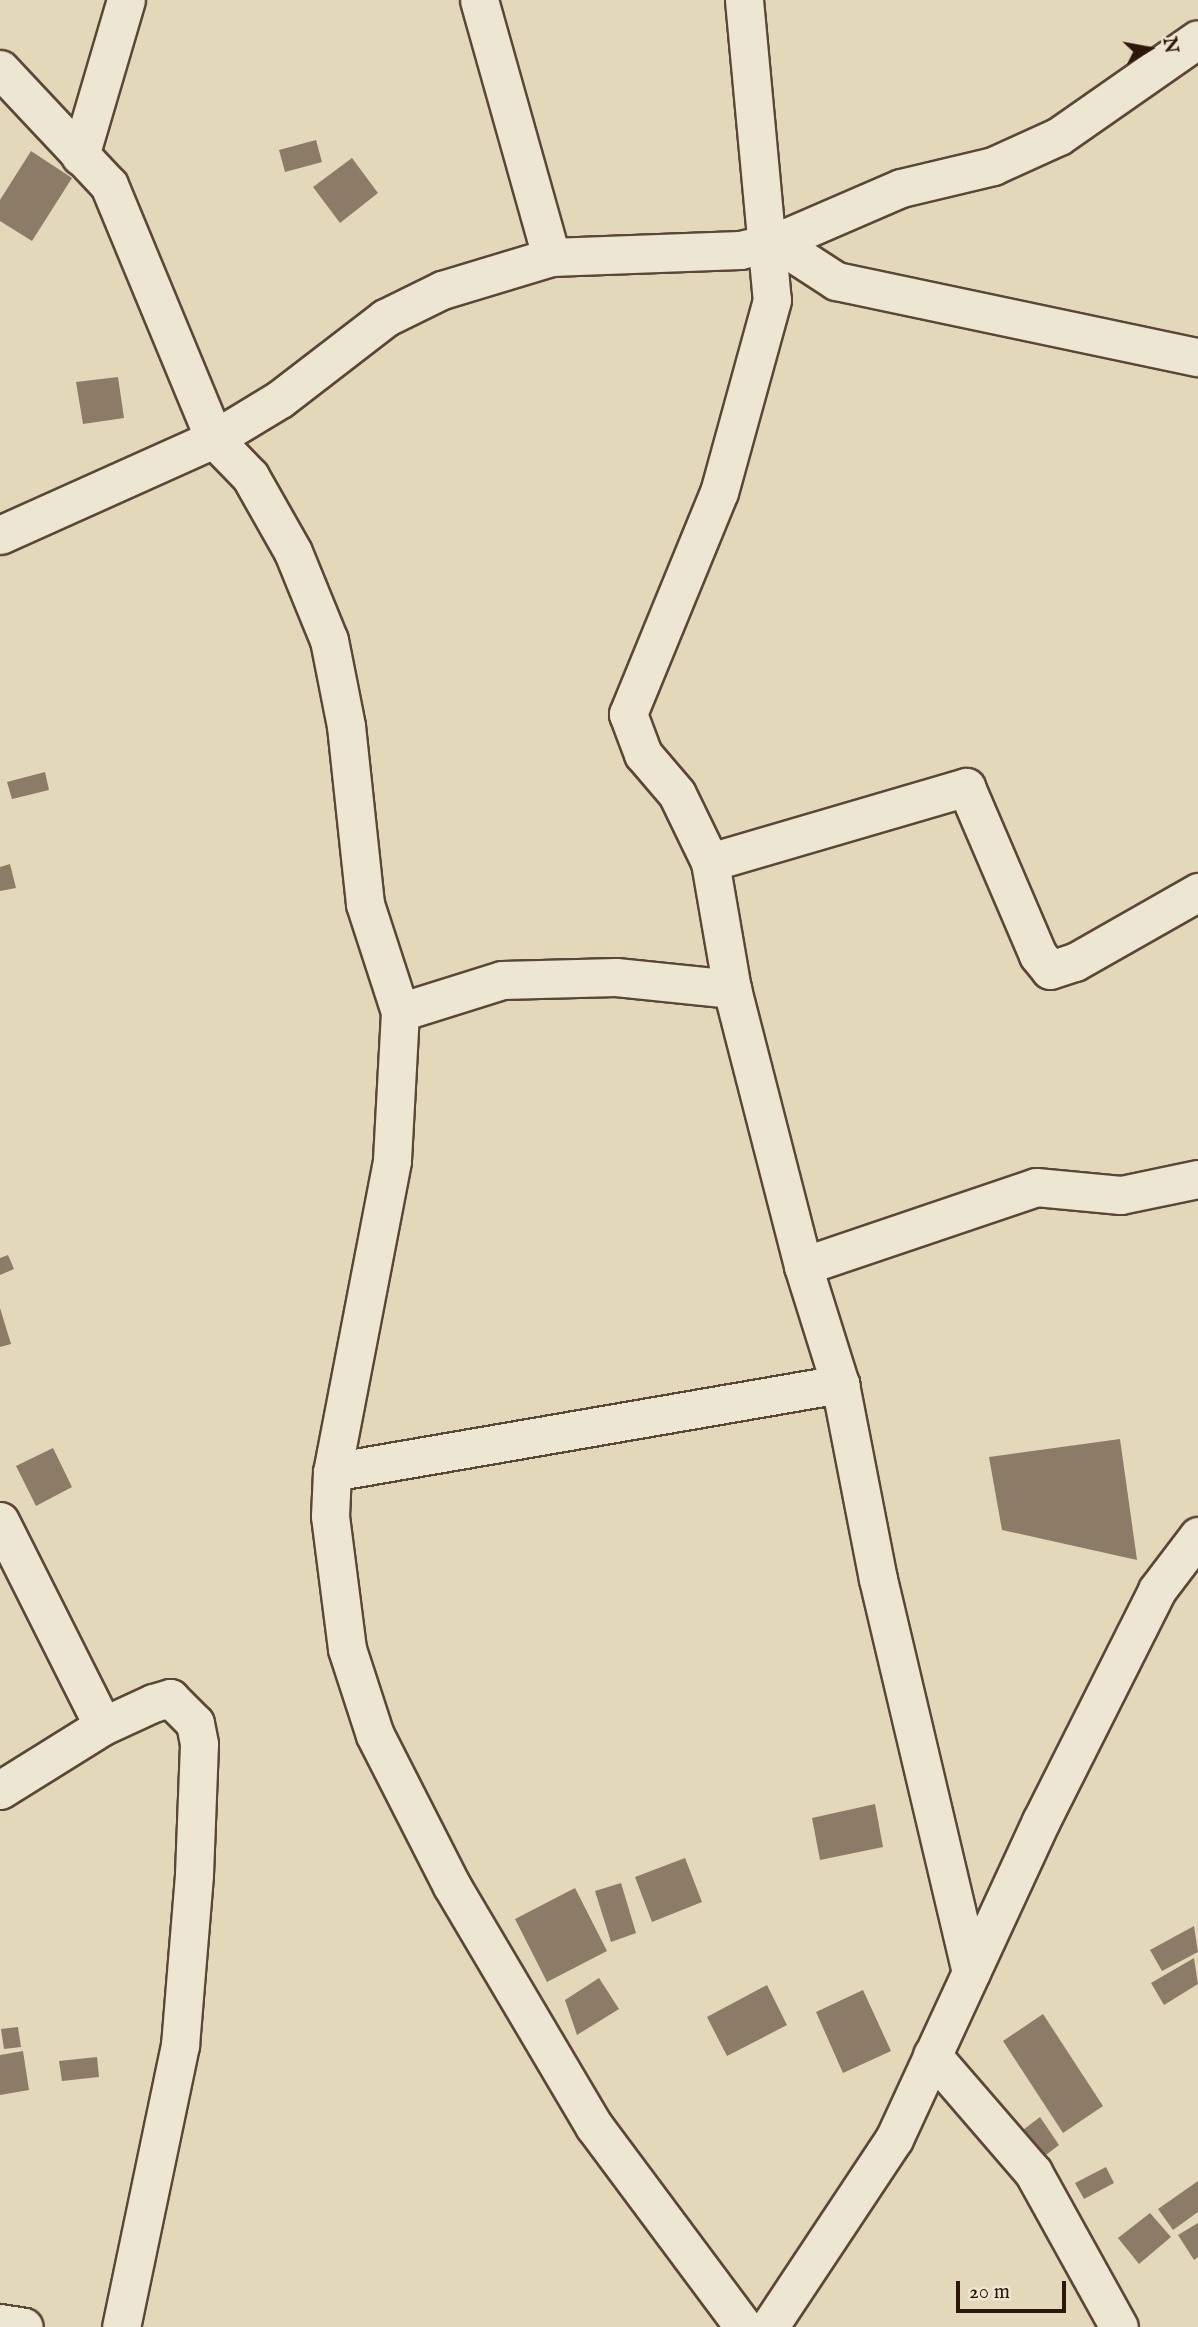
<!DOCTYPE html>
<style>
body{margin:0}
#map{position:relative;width:1198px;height:2327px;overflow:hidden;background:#e4d8bb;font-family:"IM FELL English",serif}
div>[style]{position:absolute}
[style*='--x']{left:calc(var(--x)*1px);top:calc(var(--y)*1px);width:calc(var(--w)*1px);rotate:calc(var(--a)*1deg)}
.building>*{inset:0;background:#8c7b66}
.roads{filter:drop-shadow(2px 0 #5b4736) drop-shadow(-2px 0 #5b4736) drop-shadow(0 2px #5b4736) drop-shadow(0 -2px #5b4736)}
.street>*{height:37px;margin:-18.5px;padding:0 18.5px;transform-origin:18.5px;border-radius:18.5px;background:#ede6d3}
span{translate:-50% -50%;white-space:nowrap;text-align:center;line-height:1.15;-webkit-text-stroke:5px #ede6d3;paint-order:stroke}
.north{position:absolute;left:1114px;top:14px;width:70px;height:70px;-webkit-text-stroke:5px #ede6d3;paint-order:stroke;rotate:80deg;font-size:19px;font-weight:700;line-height:28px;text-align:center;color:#2d1709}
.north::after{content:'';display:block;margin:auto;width:24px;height:32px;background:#2d1709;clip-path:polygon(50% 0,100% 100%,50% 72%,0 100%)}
.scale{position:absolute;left:956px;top:2281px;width:110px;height:32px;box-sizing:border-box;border:4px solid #2d1709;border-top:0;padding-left:9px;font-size:21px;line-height:24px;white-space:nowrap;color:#2d1709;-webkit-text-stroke:5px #ede6d3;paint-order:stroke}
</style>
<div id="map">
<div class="building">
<div style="clip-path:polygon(316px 140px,322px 162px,285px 172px,279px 150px)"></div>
<div style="clip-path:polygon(31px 151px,72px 178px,32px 241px,0 221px,0 200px)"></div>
<div style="clip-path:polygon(352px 158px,378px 193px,340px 223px,313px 187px)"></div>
<div style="clip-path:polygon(118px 377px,124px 418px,83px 424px,76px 382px)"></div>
<div style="clip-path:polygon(45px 772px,49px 790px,12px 799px,7px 782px)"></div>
<div style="clip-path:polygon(10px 864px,16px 888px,0 891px,0 867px)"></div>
<div style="clip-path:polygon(8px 1255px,14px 1269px,0 1275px,0 1258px)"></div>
<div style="clip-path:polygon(0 1308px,11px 1344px,0 1347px)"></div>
<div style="clip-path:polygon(1120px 1439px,1137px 1560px,1002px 1530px,989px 1457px)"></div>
<div style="clip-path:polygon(53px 1448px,72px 1487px,36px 1506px,16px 1466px)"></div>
<div style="clip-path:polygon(875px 1804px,883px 1847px,820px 1860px,812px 1818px)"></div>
<div style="clip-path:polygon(685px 1858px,702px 1902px,652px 1922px,635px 1877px)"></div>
<div style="clip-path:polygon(621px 1883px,636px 1933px,611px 1942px,595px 1891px)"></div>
<div style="clip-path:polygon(575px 1888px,607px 1951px,547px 1982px,515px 1919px)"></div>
<div style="clip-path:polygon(1194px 1926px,1198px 1952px,1162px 1971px,1150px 1950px)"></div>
<div style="clip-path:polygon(1194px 1958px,1198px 1984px,1164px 2005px,1151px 1983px)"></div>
<div style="clip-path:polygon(599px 1978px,619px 2009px,577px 2035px,565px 2000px)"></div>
<div style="clip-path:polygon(767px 1985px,787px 2025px,727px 2056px,707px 2017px)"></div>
<div style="clip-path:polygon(863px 1990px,891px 2051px,843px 2073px,816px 2012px)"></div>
<div style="clip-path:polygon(1043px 2014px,1103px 2106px,1063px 2133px,1003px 2041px)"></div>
<div style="clip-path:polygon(18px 2027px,21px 2047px,4px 2049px,1px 2029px)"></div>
<div style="clip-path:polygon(23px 2051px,29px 2090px,0 2095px,0 2055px)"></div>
<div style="clip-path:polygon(97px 2057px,99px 2077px,62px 2081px,59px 2061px)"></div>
<div style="clip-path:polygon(1040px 2117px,1059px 2145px,1034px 2164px,1015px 2136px)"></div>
<div style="clip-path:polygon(1106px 2167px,1114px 2183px,1084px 2199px,1075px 2183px)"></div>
<div style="clip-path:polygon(1198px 2181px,1198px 2212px,1173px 2230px,1158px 2209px)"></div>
<div style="clip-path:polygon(1150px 2213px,1171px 2237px,1139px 2264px,1118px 2238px)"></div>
<div style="clip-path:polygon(1198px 2223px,1198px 2257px,1194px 2260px,1178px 2235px)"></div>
</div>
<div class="roads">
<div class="street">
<div style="--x:479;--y:0;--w:267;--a:74.3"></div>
<div style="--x:744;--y:0;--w:301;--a:84.7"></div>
<div style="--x:772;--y:300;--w:199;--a:105.4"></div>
<div style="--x:719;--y:492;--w:240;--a:112.3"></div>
<div style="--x:628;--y:714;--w:43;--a:69.4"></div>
<div style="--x:643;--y:754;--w:52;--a:49.6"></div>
<div style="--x:677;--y:794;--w:76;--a:64.1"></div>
<div style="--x:710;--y:862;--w:129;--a:80.2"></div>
<div style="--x:732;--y:989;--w:286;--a:75.6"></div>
<div style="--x:803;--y:1266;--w:124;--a:72.6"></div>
<div style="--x:840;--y:1384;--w:199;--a:79"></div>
<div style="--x:878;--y:1579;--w:404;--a:76.7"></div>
<div style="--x:0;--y:69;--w:159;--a:46.8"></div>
<div style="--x:109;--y:185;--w:275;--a:67.5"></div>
<div style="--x:214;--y:439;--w:52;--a:45.8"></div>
<div style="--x:250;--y:476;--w:87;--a:60.5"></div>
<div style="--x:293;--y:552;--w:95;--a:67.8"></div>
<div style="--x:329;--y:640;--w:88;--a:78.8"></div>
<div style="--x:346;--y:726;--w:179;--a:83.9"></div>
<div style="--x:365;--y:904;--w:114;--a:72"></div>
<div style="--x:400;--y:1012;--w:149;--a:93.1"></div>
<div style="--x:392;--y:1161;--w:317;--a:100.9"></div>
<div style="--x:332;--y:1472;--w:44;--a:92.6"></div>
<div style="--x:330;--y:1516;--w:134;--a:82.7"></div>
<div style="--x:347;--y:1649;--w:90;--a:72"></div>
<div style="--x:375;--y:1735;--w:169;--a:63"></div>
<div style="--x:452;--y:1886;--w:279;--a:59.4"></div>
<div style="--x:594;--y:2126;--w:251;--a:53.3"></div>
<div style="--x:80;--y:156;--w:163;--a:-73.6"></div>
<div style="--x:776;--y:242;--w:72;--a:33"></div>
<div style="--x:836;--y:281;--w:370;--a:11.9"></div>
<div style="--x:0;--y:535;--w:235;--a:-24.2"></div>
<div style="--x:214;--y:439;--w:77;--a:-31.2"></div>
<div style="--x:280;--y:399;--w:133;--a:-37.6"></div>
<div style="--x:385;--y:318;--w:64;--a:-26.2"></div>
<div style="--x:442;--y:290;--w:114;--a:-16.8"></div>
<div style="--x:551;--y:257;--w:189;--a:-2.1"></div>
<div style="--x:740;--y:250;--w:37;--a:-13"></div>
<div style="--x:776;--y:242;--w:136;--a:-23.4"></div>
<div style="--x:901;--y:188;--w:95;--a:-13.4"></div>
<div style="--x:993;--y:166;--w:72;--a:-24.4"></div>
<div style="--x:1059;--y:136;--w:169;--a:-34.9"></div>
<div style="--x:710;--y:862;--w:267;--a:-16.3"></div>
<div style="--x:966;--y:787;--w:183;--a:66.8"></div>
<div style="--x:1038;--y:955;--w:19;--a:51"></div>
<div style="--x:1050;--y:970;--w:26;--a:-18"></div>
<div style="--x:1075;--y:962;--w:142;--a:-29.6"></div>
<div style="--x:400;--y:1012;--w:107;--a:-17.4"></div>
<div style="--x:502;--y:980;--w:114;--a:-1.5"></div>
<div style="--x:616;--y:977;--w:117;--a:5.9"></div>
<div style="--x:803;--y:1266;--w:246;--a:-18.7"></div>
<div style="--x:1036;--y:1187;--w:85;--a:5.4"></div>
<div style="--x:1121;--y:1195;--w:79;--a:-11.7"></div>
<div style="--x:332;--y:1472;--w:516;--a:-9.83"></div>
<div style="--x:0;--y:1521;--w:229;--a:63.3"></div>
<div style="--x:0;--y:1790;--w:121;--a:-31.9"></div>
<div style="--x:103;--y:1726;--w:55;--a:-24.7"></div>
<div style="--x:153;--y:1703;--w:18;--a:-16"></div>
<div style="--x:170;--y:1698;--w:35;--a:45"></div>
<div style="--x:195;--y:1723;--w:21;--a:79"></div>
<div style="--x:199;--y:1744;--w:131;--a:92.2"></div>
<div style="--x:194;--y:1875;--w:171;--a:94.7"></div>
<div style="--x:180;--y:2045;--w:288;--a:101.8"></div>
<div style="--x:932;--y:2055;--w:155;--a:49.2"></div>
<div style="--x:1033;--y:2172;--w:177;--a:61"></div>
<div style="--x:0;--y:2323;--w:24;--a:9"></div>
<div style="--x:769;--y:2327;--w:226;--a:-56.4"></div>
<div style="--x:894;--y:2139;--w:350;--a:-65.2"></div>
<div style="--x:1041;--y:1821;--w:258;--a:-63.3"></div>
<div style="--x:1157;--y:1590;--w:68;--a:-52.8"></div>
</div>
</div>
<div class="north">N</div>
<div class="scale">20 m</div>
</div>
